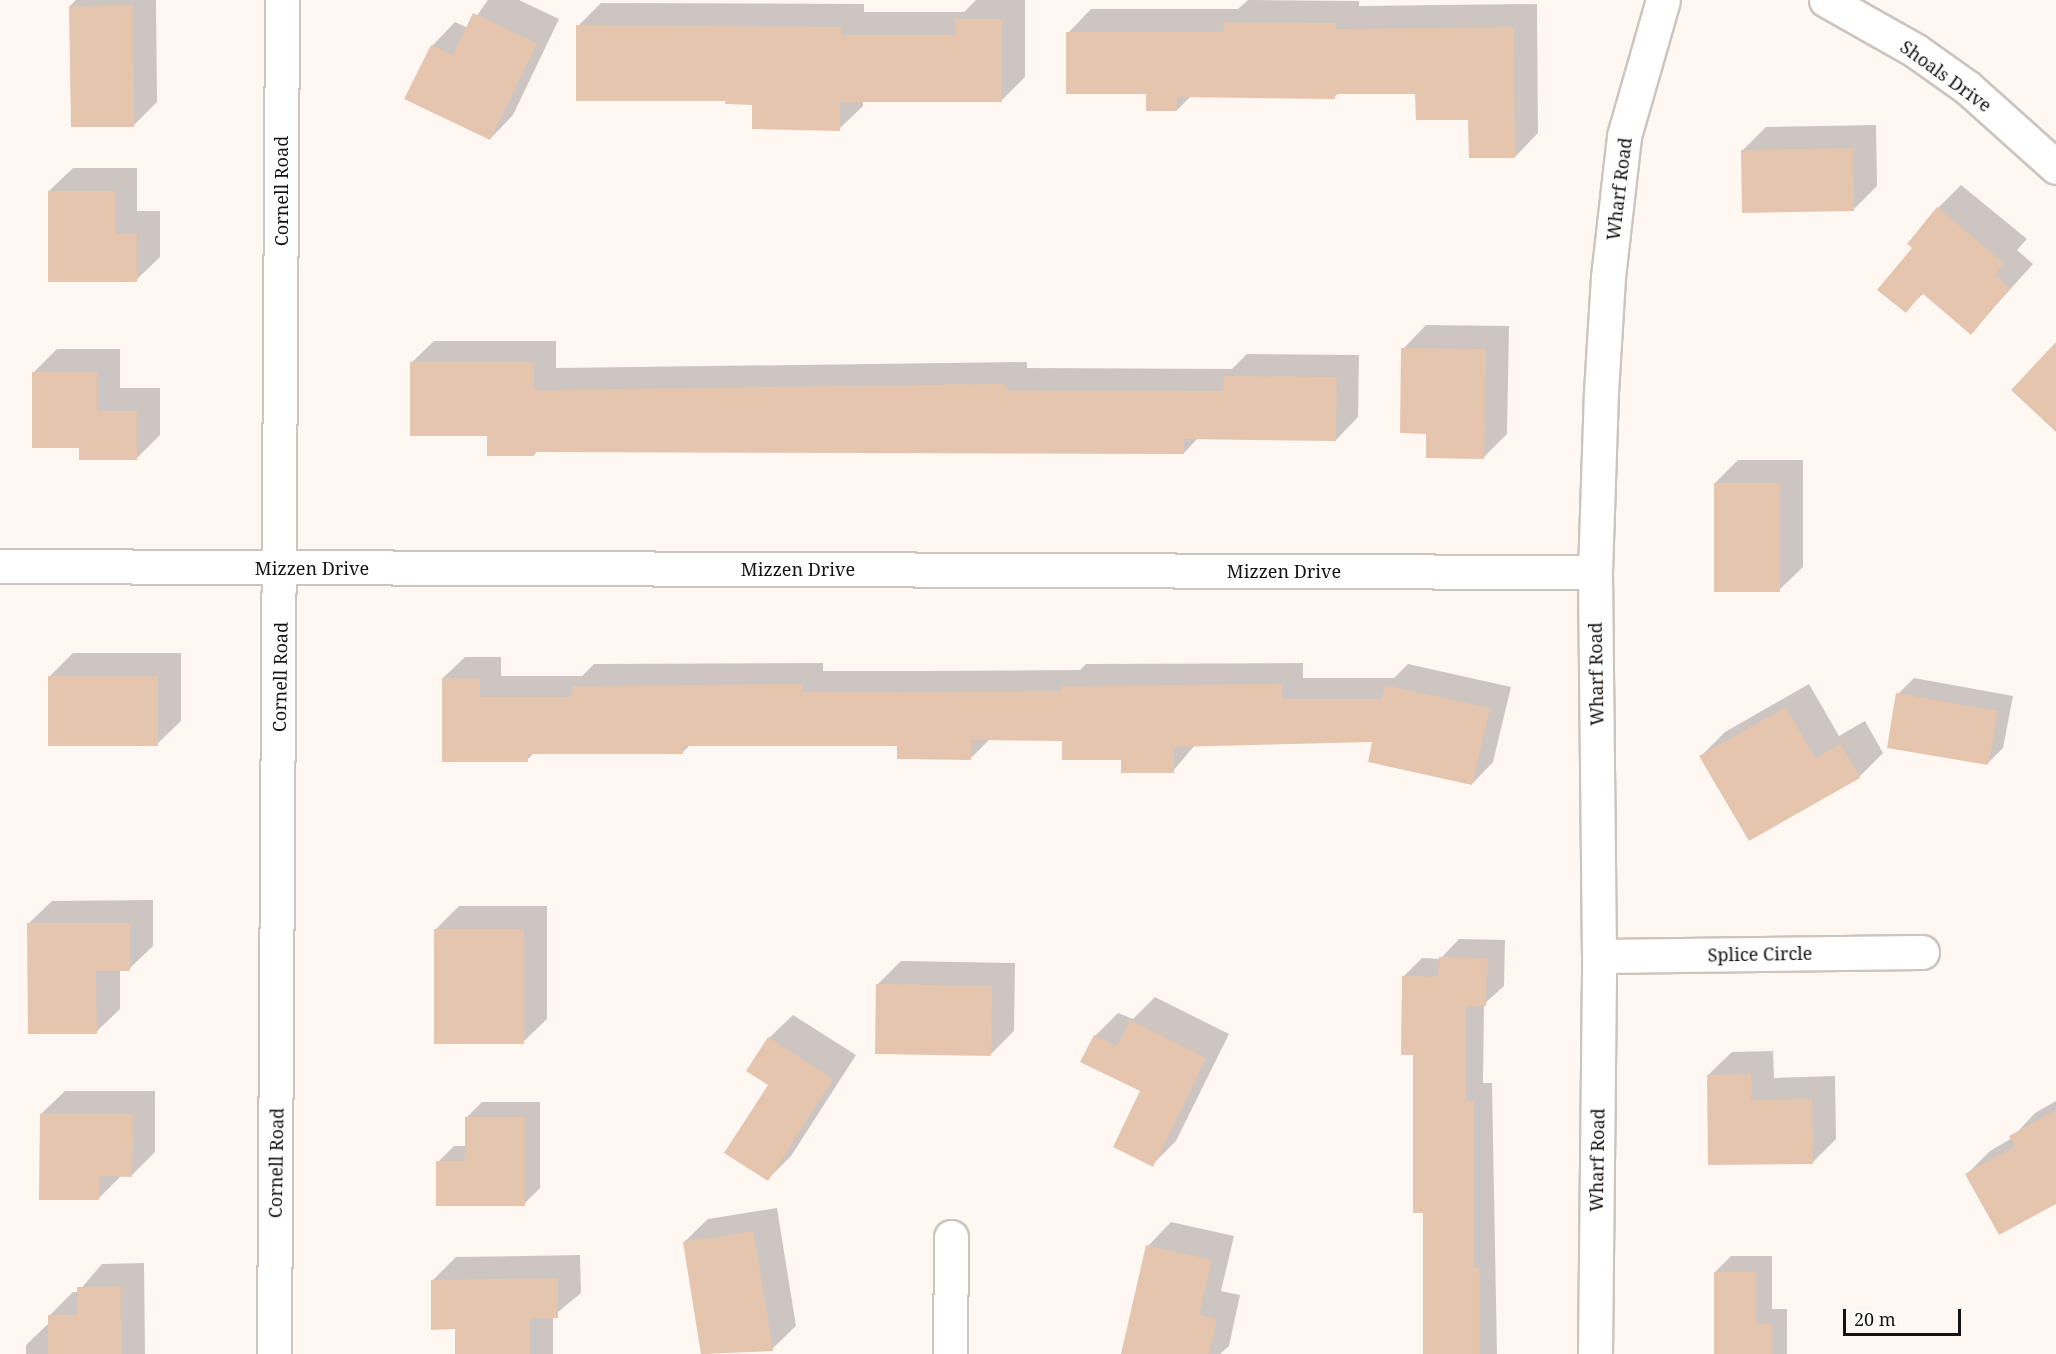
<!DOCTYPE html>
<style>
body{margin:0}
#map{position:relative;width:2056px;height:1354px;overflow:hidden;background:#fff7f2;font-family:"Noto Serif",serif}
div>[style]{position:absolute}
[style*='--x']{left:calc(var(--x)*1px);top:calc(var(--y)*1px);width:calc(var(--w)*1px);rotate:calc(var(--a)*1deg)}
.shadow>*{inset:0;background:#0003}
.building>*{inset:0;background:#e5c5ae}
.roads{filter:drop-shadow(2px 0 #ccc5bf) drop-shadow(-2px 0 #ccc5bf) drop-shadow(0 2px #ccc5bf) drop-shadow(0 -2px #ccc5bf)}
.minor>*{height:33px;margin:-16.5px;padding:0 16.5px;transform-origin:16.5px;border-radius:16.5px;background:#fff}
span{translate:-50% -50%;white-space:nowrap;text-align:center;line-height:1.15;-webkit-text-stroke:4.5px #fff;paint-order:stroke}
.street-label{font-size:18px;color:#151311}
.scale{position:absolute;left:1843px;top:1309px;width:118px;height:27px;box-sizing:border-box;border:3px solid #151311;border-top:0;padding-left:8px;font-size:18px;line-height:21px;white-space:nowrap;color:#151311;-webkit-text-stroke:4px #fff;paint-order:stroke}
</style>
<div id="map">
<div class="shadow">
<div style="clip-path:polygon(76px 0,156px 0,157px 102px,134px 125px,70px 6px)"></div>
<div style="clip-path:polygon(488px 0,519px 0,559px 19px,513px 115px,490px 139px,432px 46px,455px 22px,468px 28px)"></div>
<div style="clip-path:polygon(976px 0,1025px 0,1025px 77px,1001px 101px,863px 101px,863px 106px,839px 129px,754px 103px,727px 99px,578px 26px,601px 3px,864px 4px,864px 12px,964px 12px)"></div>
<div style="clip-path:polygon(1248px 0,1359px 1px,1359px 6px,1537px 4px,1538px 133px,1515px 157px,1470px 118px,1417px 93px,1339px 93px,1334px 97px,1191px 96px,1177px 110px,1147px 93px,1068px 33px,1091px 9px,1238px 9px)"></div>
<div style="clip-path:polygon(1876px 125px,1877px 186px,1853px 210px,1743px 150px,1766px 127px)"></div>
<div style="clip-path:polygon(73px 168px,137px 168px,137px 211px,160px 211px,160px 257px,136px 280px,49px 191px)"></div>
<div style="clip-path:polygon(1961px 185px,2027px 239px,2017px 250px,2033px 264px,1971px 333px,1924px 293px,1905px 311px,1914px 248px,1938px 208px)"></div>
<div style="clip-path:polygon(1426px 325px,1509px 326px,1507px 434px,1484px 457px,1428px 432px,1403px 349px)"></div>
<div style="clip-path:polygon(434px 341px,556px 341px,556px 368px,1027px 362px,1027px 368px,1232px 369px,1247px 354px,1359px 355px,1358px 417px,1336px 440px,1198px 438px,1184px 453px,537px 451px,534px 455px,489px 434px,411px 363px)"></div>
<div style="clip-path:polygon(57px 349px,120px 349px,120px 388px,160px 388px,160px 435px,136px 459px,81px 447px,34px 372px)"></div>
<div style="clip-path:polygon(1738px 460px,1803px 460px,1803px 567px,1779px 590px,1715px 483px)"></div>
<div style="clip-path:polygon(73px 653px,181px 653px,181px 721px,157px 744px,49px 677px)"></div>
<div style="clip-path:polygon(465px 657px,501px 657px,501px 676px,582px 676px,594px 664px,823px 663px,823px 671px,920px 671px,1080px 670px,1086px 664px,1303px 663px,1303px 678px,1394px 678px,1408px 664px,1511px 687px,1493px 762px,1472px 784px,1374px 740px,1195px 745px,1173px 771px,1064px 740px,990px 739px,971px 758px,898px 744px,691px 744px,683px 752px,535px 752px,527px 760px,443px 678px)"></div>
<div style="clip-path:polygon(1914px 678px,2013px 696px,2003px 748px,1987px 764px,1898px 694px)"></div>
<div style="clip-path:polygon(1809px 684px,1839px 736px,1865px 721px,1883px 753px,1859px 777px,1701px 756px,1725px 732px)"></div>
<div style="clip-path:polygon(153px 900px,153px 946px,129px 969px,120px 969px,120px 1009px,96px 1032px,28px 924px,52px 901px)"></div>
<div style="clip-path:polygon(459px 906px,547px 906px,547px 1019px,523px 1042px,435px 930px)"></div>
<div style="clip-path:polygon(1459px 939px,1505px 940px,1504px 986px,1484px 1004px,1483px 1083px,1492px 1083px,1497px 1354px,1425px 1354px,1425px 1212px,1414px 1054px,1403px 977px,1422px 958px,1440px 959px)"></div>
<div style="clip-path:polygon(901px 961px,1015px 963px,1014px 1031px,991px 1054px,878px 984px)"></div>
<div style="clip-path:polygon(1155px 997px,1229px 1034px,1176px 1141px,1152px 1165px,1142px 1091px,1095px 1036px,1118px 1013px,1133px 1019px)"></div>
<div style="clip-path:polygon(793px 1015px,856px 1055px,791px 1156px,768px 1179px,769px 1038px)"></div>
<div style="clip-path:polygon(1773px 1051px,1774px 1078px,1835px 1076px,1836px 1139px,1813px 1162px,1708px 1075px,1732px 1052px)"></div>
<div style="clip-path:polygon(65px 1091px,155px 1091px,155px 1152px,131px 1176px,122px 1175px,98px 1199px,41px 1114px)"></div>
<div style="clip-path:polygon(2056px 1101px,2056px 1202px,1967px 1174px,1990px 1151px,2012px 1138px,2035px 1113px)"></div>
<div style="clip-path:polygon(482px 1102px,540px 1102px,540px 1188px,524px 1204px,438px 1162px,454px 1146px,466px 1146px,466px 1118px)"></div>
<div style="clip-path:polygon(777px 1208px,796px 1326px,772px 1349px,702px 1354px,684px 1242px,708px 1219px)"></div>
<div style="clip-path:polygon(1171px 1222px,1234px 1236px,1221px 1291px,1240px 1295px,1229px 1346px,1220px 1354px,1139px 1354px,1148px 1246px)"></div>
<div style="clip-path:polygon(580px 1255px,581px 1293px,553px 1316px,553px 1354px,457px 1354px,457px 1328px,432px 1281px,456px 1257px)"></div>
<div style="clip-path:polygon(1731px 1256px,1772px 1256px,1772px 1309px,1787px 1309px,1787px 1354px,1715px 1354px,1715px 1272px)"></div>
<div style="clip-path:polygon(144px 1263px,145px 1354px,26px 1354px,26px 1345px,50px 1322px,50px 1315px,73px 1292px,78px 1292px,102px 1264px)"></div>
</div>
<div class="building">
<div style="clip-path:polygon(133px 5px,134px 127px,71px 127px,69px 6px)"></div>
<div style="clip-path:polygon(473px 13px,537px 43px,490px 140px,404px 99px,431px 45px,453px 55px)"></div>
<div style="clip-path:polygon(955px 19px,1002px 19px,1002px 102px,840px 102px,840px 131px,752px 129px,752px 105px,725px 104px,725px 101px,576px 101px,576px 25px,841px 27px,841px 35px,955px 35px)"></div>
<div style="clip-path:polygon(1223px 22px,1336px 23px,1336px 29px,1514px 27px,1515px 158px,1469px 158px,1468px 120px,1416px 120px,1415px 94px,1335px 94px,1335px 99px,1177px 97px,1177px 111px,1146px 111px,1146px 94px,1066px 94px,1066px 32px,1223px 32px)"></div>
<div style="clip-path:polygon(1853px 148px,1854px 211px,1742px 213px,1741px 150px)"></div>
<div style="clip-path:polygon(48px 191px,115px 191px,115px 234px,137px 234px,137px 282px,48px 282px)"></div>
<div style="clip-path:polygon(1937px 207px,2004px 263px,1995px 275px,2010px 288px,1971px 335px,1922px 293px,1906px 313px,1877px 290px,1912px 248px,1907px 244px)"></div>
<div style="clip-path:polygon(2056px 342px,2056px 432px,2011px 390px)"></div>
<div style="clip-path:polygon(1401px 348px,1486px 349px,1484px 459px,1426px 458px,1426px 434px,1400px 433px)"></div>
<div style="clip-path:polygon(410px 362px,534px 362px,534px 390px,1005px 384px,1005px 390px,1223px 391px,1223px 376px,1337px 377px,1336px 441px,1184px 439px,1184px 454px,534px 452px,534px 456px,487px 456px,487px 436px,410px 436px)"></div>
<div style="clip-path:polygon(32px 372px,97px 372px,97px 411px,137px 411px,137px 460px,79px 460px,79px 448px,32px 448px)"></div>
<div style="clip-path:polygon(1714px 483px,1780px 483px,1780px 592px,1714px 592px)"></div>
<div style="clip-path:polygon(48px 676px,158px 676px,158px 746px,48px 746px)"></div>
<div style="clip-path:polygon(442px 678px,480px 678px,480px 697px,571px 697px,571px 686px,802px 684px,802px 692px,897px 692px,1062px 691px,1062px 686px,1282px 684px,1282px 699px,1381px 699px,1385px 685px,1490px 708px,1472px 785px,1368px 762px,1372px 742px,1174px 747px,1174px 773px,1121px 773px,1121px 760px,1062px 760px,1062px 741px,971px 740px,971px 760px,897px 759px,897px 746px,683px 746px,683px 754px,528px 754px,528px 762px,442px 762px)"></div>
<div style="clip-path:polygon(1896px 693px,1998px 711px,1988px 765px,1887px 748px)"></div>
<div style="clip-path:polygon(1786px 707px,1815px 758px,1841px 744px,1860px 778px,1749px 841px,1699px 756px)"></div>
<div style="clip-path:polygon(27px 923px,130px 923px,130px 971px,96px 971px,97px 1034px,28px 1034px)"></div>
<div style="clip-path:polygon(434px 929px,524px 929px,524px 1044px,434px 1044px)"></div>
<div style="clip-path:polygon(1439px 957px,1487px 958px,1486px 1006px,1466px 1006px,1466px 1101px,1474px 1101px,1474px 1268px,1479px 1268px,1479px 1354px,1423px 1354px,1423px 1213px,1413px 1213px,1413px 1055px,1401px 1055px,1402px 976px,1438px 977px)"></div>
<div style="clip-path:polygon(876px 984px,992px 986px,991px 1056px,875px 1054px)"></div>
<div style="clip-path:polygon(1130px 1020px,1206px 1058px,1153px 1167px,1113px 1147px,1140px 1091px,1080px 1062px,1094px 1035px,1117px 1046px)"></div>
<div style="clip-path:polygon(768px 1037px,833px 1079px,768px 1181px,724px 1153px,768px 1085px,746px 1071px)"></div>
<div style="clip-path:polygon(1751px 1074px,1751px 1100px,1812px 1099px,1813px 1164px,1708px 1165px,1707px 1075px)"></div>
<div style="clip-path:polygon(2056px 1110px,2056px 1204px,1999px 1235px,1965px 1174px,2015px 1146px,2009px 1136px)"></div>
<div style="clip-path:polygon(40px 1114px,133px 1114px,132px 1177px,99px 1176px,99px 1200px,39px 1200px)"></div>
<div style="clip-path:polygon(465px 1117px,525px 1117px,525px 1206px,436px 1206px,436px 1161px,465px 1161px)"></div>
<div style="clip-path:polygon(753px 1231px,773px 1351px,701px 1354px,683px 1242px)"></div>
<div style="clip-path:polygon(1146px 1245px,1212px 1260px,1199px 1314px,1217px 1319px,1209px 1354px,1121px 1354px)"></div>
<div style="clip-path:polygon(1714px 1272px,1756px 1272px,1756px 1324px,1772px 1324px,1772px 1354px,1714px 1354px)"></div>
<div style="clip-path:polygon(558px 1278px,558px 1318px,530px 1318px,530px 1354px,455px 1354px,455px 1329px,431px 1330px,431px 1280px)"></div>
<div style="clip-path:polygon(121px 1286px,122px 1354px,48px 1354px,48px 1315px,77px 1315px,77px 1287px)"></div>
</div>
<div class="roads">
<div class="minor">
<div style="--x:1826;--y:0;--w:103;--a:29.5"></div>
<div style="--x:1916;--y:51;--w:64;--a:35.4"></div>
<div style="--x:1968;--y:88;--w:118;--a:41.9"></div>
<div style="--x:0;--y:566;--w:1595;--a:0.22"></div>
<div style="--x:1599;--y:956;--w:323;--a:-0.7"></div>
<div style="--x:274;--y:1354;--w:1354;--a:-89.66"></div>
<div style="--x:950;--y:1354;--w:117;--a:-89.5"></div>
<div style="--x:1595;--y:1354;--w:398;--a:-89.4"></div>
<div style="--x:1599;--y:956;--w:384;--a:-90.6"></div>
<div style="--x:1595;--y:572;--w:180;--a:-88.1"></div>
<div style="--x:1601;--y:392;--w:115;--a:-86.5"></div>
<div style="--x:1608;--y:277;--w:142;--a:-83.5"></div>
<div style="--x:1624;--y:136;--w:141;--a:-74"></div>
</div>
</div>
<div class="street-label">
<span style="left:1946px;top:76px;rotate:36deg">Shoals Drive</span>
<span style="left:1619px;top:189px;rotate:-83deg">Wharf Road</span>
<span style="left:281px;top:191px;rotate:-90deg">Cornell Road</span>
<span style="left:312px;top:568px">Mizzen Drive</span>
<span style="left:798px;top:569px">Mizzen Drive</span>
<span style="left:1284px;top:571px">Mizzen Drive</span>
<span style="left:1596px;top:674px;rotate:-91deg">Wharf Road</span>
<span style="left:280px;top:677px;rotate:-89deg">Cornell Road</span>
<span style="left:1760px;top:954px;rotate:-1deg">Splice Circle</span>
<span style="left:1597px;top:1160px;rotate:-89deg">Wharf Road</span>
<span style="left:276px;top:1163px;rotate:-89deg">Cornell Road</span>
</div>
<div class="scale">20 m</div>
</div>
